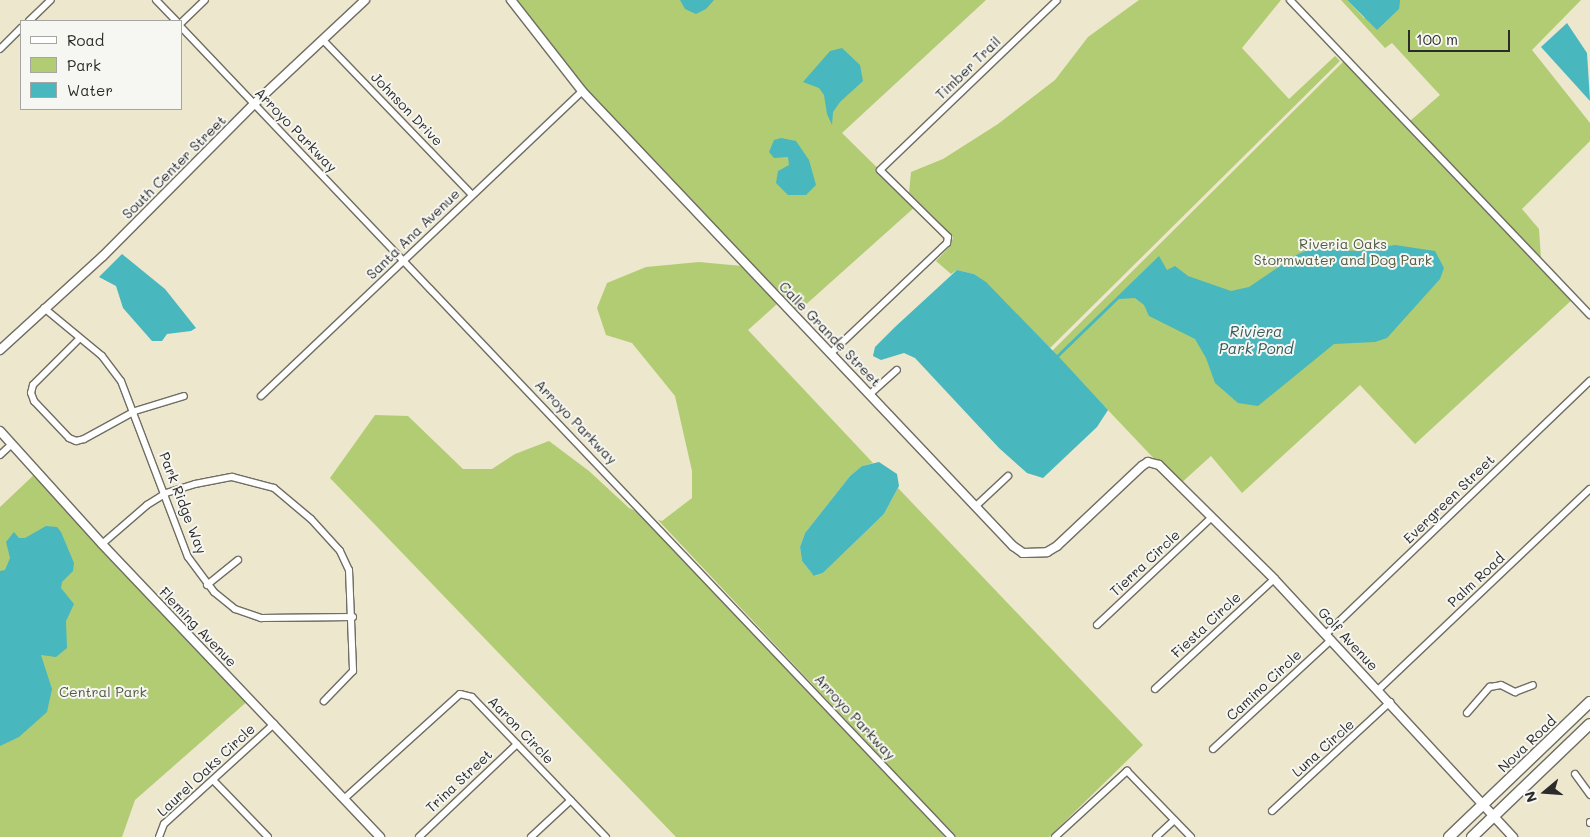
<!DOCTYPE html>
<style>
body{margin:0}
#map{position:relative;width:1590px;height:837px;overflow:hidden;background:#ede7cd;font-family:Mali,sans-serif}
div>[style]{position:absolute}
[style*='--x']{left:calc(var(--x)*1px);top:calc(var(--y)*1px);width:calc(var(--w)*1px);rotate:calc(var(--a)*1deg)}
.green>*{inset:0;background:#b1cc73}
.water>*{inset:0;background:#48b7be}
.roads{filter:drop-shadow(1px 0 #6f6d64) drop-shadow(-1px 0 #6f6d64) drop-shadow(0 1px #6f6d64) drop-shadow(0 -1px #6f6d64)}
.minor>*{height:6px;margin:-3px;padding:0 3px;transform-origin:3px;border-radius:3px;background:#fff}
.tertiary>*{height:8px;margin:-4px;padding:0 4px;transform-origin:4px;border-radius:4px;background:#fff}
.primary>*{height:10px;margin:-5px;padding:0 5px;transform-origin:5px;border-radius:5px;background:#fff}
span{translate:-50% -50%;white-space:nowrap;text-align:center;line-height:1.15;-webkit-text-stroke:4px #f6f6f2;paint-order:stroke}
.street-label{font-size:14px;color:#2b2b2b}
.park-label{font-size:14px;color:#535b41}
.water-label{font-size:15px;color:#355c5e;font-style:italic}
.legend{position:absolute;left:20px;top:20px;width:162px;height:90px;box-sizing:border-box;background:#f6f6f2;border:1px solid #a5a5a2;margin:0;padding:6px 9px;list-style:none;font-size:15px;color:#2b2b2b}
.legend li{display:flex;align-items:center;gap:10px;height:25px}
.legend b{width:25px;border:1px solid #a5a5a2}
.north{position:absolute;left:1520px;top:767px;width:50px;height:50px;-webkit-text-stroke:4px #f6f6f2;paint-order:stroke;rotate:252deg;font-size:14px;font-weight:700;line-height:20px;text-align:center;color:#2b2b2b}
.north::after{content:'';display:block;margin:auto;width:18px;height:22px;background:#2b2b2b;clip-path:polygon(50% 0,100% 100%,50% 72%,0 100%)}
.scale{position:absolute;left:1408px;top:30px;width:102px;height:22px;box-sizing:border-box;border:2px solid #2b2b2b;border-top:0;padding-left:6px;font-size:15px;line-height:18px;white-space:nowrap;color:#2b2b2b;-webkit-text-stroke:4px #f6f6f2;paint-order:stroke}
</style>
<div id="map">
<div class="green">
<div style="clip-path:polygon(512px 0,986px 0,842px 133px,916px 206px,793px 316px,582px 91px)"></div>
<div style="clip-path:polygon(1139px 0,1281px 0,1242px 48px,1289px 99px,1335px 56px,1340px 61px,1050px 348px,985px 282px,974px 274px,957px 270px,951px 274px,936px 261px,951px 245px,953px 237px,909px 193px,911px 172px,943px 159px,998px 124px,1055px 80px,1088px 37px)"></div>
<div style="clip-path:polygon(1341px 0,1347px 0,1364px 18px,1400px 0,1581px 0,1532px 50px,1590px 123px,1590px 141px,1522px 209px,1539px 229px,1541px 258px,1410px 121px,1440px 95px,1392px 43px,1385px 48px)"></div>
<div style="clip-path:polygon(1346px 59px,1574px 298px,1415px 444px,1360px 385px,1242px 493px,1211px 456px,1179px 485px,1052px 351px)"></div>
<div style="clip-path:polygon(699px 262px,742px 266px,777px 304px,748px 330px,873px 463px,862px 466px,850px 476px,805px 533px,800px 547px,802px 561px,810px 571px,815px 576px,823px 573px,884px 514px,898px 488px,1143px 745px,1049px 837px,956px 837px,658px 520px,662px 521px,692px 498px,692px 471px,675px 396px,632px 343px,606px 335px,597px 308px,607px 283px,646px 267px)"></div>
<div style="clip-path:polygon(375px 415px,408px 416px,463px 469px,492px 469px,515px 454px,549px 441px,589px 471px,629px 508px,641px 513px,945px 837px,676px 837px,330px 478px)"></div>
<div style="clip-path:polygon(37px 472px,250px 699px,135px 800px,122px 837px,0 837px,0 507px)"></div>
</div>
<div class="water">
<div style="clip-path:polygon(680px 0,714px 0,706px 9px,696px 14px,685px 9px)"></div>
<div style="clip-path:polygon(1347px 0,1400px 0,1400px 2px,1399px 9px,1377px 30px)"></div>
<div style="clip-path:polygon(1567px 23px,1587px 53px,1590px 101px,1541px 47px)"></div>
<div style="clip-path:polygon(842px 48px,860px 65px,863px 81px,840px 102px,833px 112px,832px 125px,827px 114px,824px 95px,819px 88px,803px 82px,830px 51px)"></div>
<div style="clip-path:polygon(781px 138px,796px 141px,809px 160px,816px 185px,806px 195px,788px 195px,776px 183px,778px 171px,789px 165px,788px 157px,774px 158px,769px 152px,774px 140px)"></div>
<div style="clip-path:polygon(1395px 245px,1435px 251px,1444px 268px,1440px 279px,1387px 338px,1375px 342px,1334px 344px,1258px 406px,1238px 403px,1215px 383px,1206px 358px,1195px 339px,1149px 316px,1144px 305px,1135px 298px,1119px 299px,1059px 357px,1108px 410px,1097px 427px,1043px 478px,1027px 473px,999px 448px,915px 358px,904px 353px,881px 360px,873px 356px,875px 347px,895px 327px,957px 270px,974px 274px,986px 282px,1057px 355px,1159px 256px,1167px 270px,1175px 266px,1188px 276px,1231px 291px,1249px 287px,1298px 254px,1311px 249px,1360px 251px)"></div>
<div style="clip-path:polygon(122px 254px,165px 289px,196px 328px,191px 331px,167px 334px,162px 341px,152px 341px,123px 308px,116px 286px,99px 277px)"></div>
<div style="clip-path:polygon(879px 462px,897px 474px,899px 486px,884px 514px,823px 573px,814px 576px,802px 561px,800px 547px,805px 533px,850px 476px,862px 466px)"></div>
<div style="clip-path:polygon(46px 526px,57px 527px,61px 532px,74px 563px,73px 571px,62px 582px,61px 588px,74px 604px,66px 621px,67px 648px,56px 657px,41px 655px,52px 689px,47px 712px,19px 737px,0 746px,0 571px,5px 570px,10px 558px,6px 542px,14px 532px,19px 538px,25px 538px)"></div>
</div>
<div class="roads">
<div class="minor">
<div style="--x:156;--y:0;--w:29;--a:46"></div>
<div style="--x:1290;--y:0;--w:435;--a:46.4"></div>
<div style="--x:29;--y:21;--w:30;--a:-44"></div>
<div style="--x:181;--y:23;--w:33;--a:-44"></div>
<div style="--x:181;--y:27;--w:1118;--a:46.45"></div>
<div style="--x:323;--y:40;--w:215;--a:46.1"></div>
<div style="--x:0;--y:49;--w:30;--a:-45"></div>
<div style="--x:44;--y:308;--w:75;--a:39.6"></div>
<div style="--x:102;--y:356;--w:31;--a:53"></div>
<div style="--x:121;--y:381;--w:188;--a:69.2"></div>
<div style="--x:188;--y:557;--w:44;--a:53.4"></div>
<div style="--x:214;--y:592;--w:27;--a:39"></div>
<div style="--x:235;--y:609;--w:28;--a:19"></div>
<div style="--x:261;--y:618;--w:92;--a:-0.6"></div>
<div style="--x:79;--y:339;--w:65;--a:135"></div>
<div style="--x:33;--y:385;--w:8;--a:104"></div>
<div style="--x:31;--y:393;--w:9;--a:69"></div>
<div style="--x:34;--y:401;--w:51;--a:46.6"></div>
<div style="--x:69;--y:438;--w:8;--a:23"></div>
<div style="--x:76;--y:441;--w:8;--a:-14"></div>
<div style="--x:84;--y:439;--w:58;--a:-28.8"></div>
<div style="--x:135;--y:411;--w:51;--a:-17"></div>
<div style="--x:831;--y:353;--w:160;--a:-43.5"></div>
<div style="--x:947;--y:243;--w:6;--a:-81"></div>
<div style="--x:948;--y:237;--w:95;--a:-135.4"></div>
<div style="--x:880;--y:170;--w:245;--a:-43.8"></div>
<div style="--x:870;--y:394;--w:36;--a:-42"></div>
<div style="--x:261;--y:396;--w:443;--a:-43.5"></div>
<div style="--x:0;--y:455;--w:16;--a:-43"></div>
<div style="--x:976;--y:506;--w:44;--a:-43.2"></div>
<div style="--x:102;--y:544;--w:60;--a:-40.9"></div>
<div style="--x:147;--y:505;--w:22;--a:-32"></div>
<div style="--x:166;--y:493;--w:30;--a:-17"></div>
<div style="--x:195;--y:484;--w:38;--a:-11"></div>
<div style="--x:232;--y:477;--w:43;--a:14.7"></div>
<div style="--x:274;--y:488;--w:48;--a:40"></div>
<div style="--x:311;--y:519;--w:43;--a:47.8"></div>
<div style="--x:340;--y:551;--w:21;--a:65"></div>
<div style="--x:349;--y:570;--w:101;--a:87.7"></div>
<div style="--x:353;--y:671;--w:42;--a:134"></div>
<div style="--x:207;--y:585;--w:40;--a:-39"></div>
<div style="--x:1097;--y:625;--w:155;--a:-43.2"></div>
<div style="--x:1326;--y:634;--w:366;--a:-43.8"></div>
<div style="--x:1155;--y:689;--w:162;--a:-42.7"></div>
<div style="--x:1378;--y:690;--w:292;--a:-43.5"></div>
<div style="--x:1467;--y:713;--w:35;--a:-49"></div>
<div style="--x:1490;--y:687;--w:11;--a:-10"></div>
<div style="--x:1501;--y:685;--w:16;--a:27"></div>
<div style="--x:1515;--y:692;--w:19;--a:-21"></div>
<div style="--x:1213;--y:749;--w:161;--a:-42.7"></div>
<div style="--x:1575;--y:774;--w:26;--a:54"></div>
<div style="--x:213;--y:780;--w:79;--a:46"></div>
<div style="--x:345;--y:798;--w:155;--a:-42.1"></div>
<div style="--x:460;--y:694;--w:12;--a:14"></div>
<div style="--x:472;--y:697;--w:194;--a:46.3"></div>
<div style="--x:1272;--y:811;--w:161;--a:-42.7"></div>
<div style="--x:1590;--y:822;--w:1;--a:90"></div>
<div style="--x:159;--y:837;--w:14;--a:-69"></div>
<div style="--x:164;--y:824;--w:149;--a:-42.3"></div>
<div style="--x:419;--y:837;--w:135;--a:-43.5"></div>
<div style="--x:531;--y:837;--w:54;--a:-42.8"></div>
<div style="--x:1055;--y:837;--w:98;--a:-42.5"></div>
<div style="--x:1127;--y:771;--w:92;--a:45.9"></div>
<div style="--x:1156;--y:837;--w:25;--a:-43"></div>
</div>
<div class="tertiary">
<div style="--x:511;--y:0;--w:115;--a:52"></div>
<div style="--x:582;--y:91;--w:627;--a:46.55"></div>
<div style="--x:1013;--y:546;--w:12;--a:35"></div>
<div style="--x:1023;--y:553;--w:24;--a:-2"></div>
<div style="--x:1047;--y:552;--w:12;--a:-31"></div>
<div style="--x:1057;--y:546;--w:117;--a:-43.3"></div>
<div style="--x:1142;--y:466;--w:7;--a:-34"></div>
<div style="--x:1148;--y:462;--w:11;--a:15"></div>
<div style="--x:1159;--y:465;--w:162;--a:44.7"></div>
<div style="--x:1274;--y:579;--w:352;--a:47.2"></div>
<div style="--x:0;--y:350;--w:139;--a:-42.4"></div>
<div style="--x:103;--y:256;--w:214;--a:-45.2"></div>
<div style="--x:254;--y:104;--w:152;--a:-43.1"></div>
<div style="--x:0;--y:431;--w:152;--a:47.9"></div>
<div style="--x:102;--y:544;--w:404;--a:46.5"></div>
</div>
<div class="primary">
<div style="--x:1449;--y:837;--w:195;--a:-43.8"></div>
<div style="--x:1472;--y:837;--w:163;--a:-43.8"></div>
</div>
</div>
<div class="street-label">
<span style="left:968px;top:68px;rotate:-44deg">Timber Trail</span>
<span style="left:407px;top:109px;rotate:46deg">Johnson Drive</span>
<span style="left:296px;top:130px;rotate:46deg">Arroyo Parkway</span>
<span style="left:174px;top:167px;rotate:-45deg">South Center Street</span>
<span style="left:413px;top:234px;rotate:-44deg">Santa Ana Avenue</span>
<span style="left:830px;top:334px;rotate:46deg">Calle Grande Street</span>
<span style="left:576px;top:422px;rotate:46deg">Arroyo Parkway</span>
<span style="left:1449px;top:499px;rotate:-44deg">Evergreen Street</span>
<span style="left:183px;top:503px;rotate:69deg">Park Ridge Way</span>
<span style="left:1145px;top:563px;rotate:-43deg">Tierra Circle</span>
<span style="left:1476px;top:580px;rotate:-43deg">Palm Road</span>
<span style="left:1206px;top:625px;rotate:-43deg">Fiesta Circle</span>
<span style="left:198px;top:627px;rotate:46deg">Fleming Avenue</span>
<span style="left:1348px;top:639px;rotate:47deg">Golf Avenue</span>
<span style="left:1264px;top:685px;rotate:-43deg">Camino Circle</span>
<span style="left:855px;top:717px;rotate:47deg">Arroyo Parkway</span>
<span style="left:521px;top:730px;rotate:46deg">Aaron Circle</span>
<span style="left:1527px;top:744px;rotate:-44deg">Nova Road</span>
<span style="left:1323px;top:748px;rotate:-42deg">Luna Circle</span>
<span style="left:206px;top:770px;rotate:-43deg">Laurel Oaks Circle</span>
<span style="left:459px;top:781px;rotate:-43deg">Trina Street</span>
</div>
<div class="park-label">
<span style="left:1343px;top:252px">Riveria Oaks<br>Stormwater and Dog Park</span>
<span style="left:103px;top:692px">Central Park</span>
</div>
<div class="water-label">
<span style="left:1256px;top:340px">Riviera<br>Park Pond</span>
</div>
<ul class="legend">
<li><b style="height:6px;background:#fff"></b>Road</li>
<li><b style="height:14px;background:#b1cc73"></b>Park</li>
<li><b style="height:14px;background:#48b7be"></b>Water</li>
</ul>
<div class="north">N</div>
<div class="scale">100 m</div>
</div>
